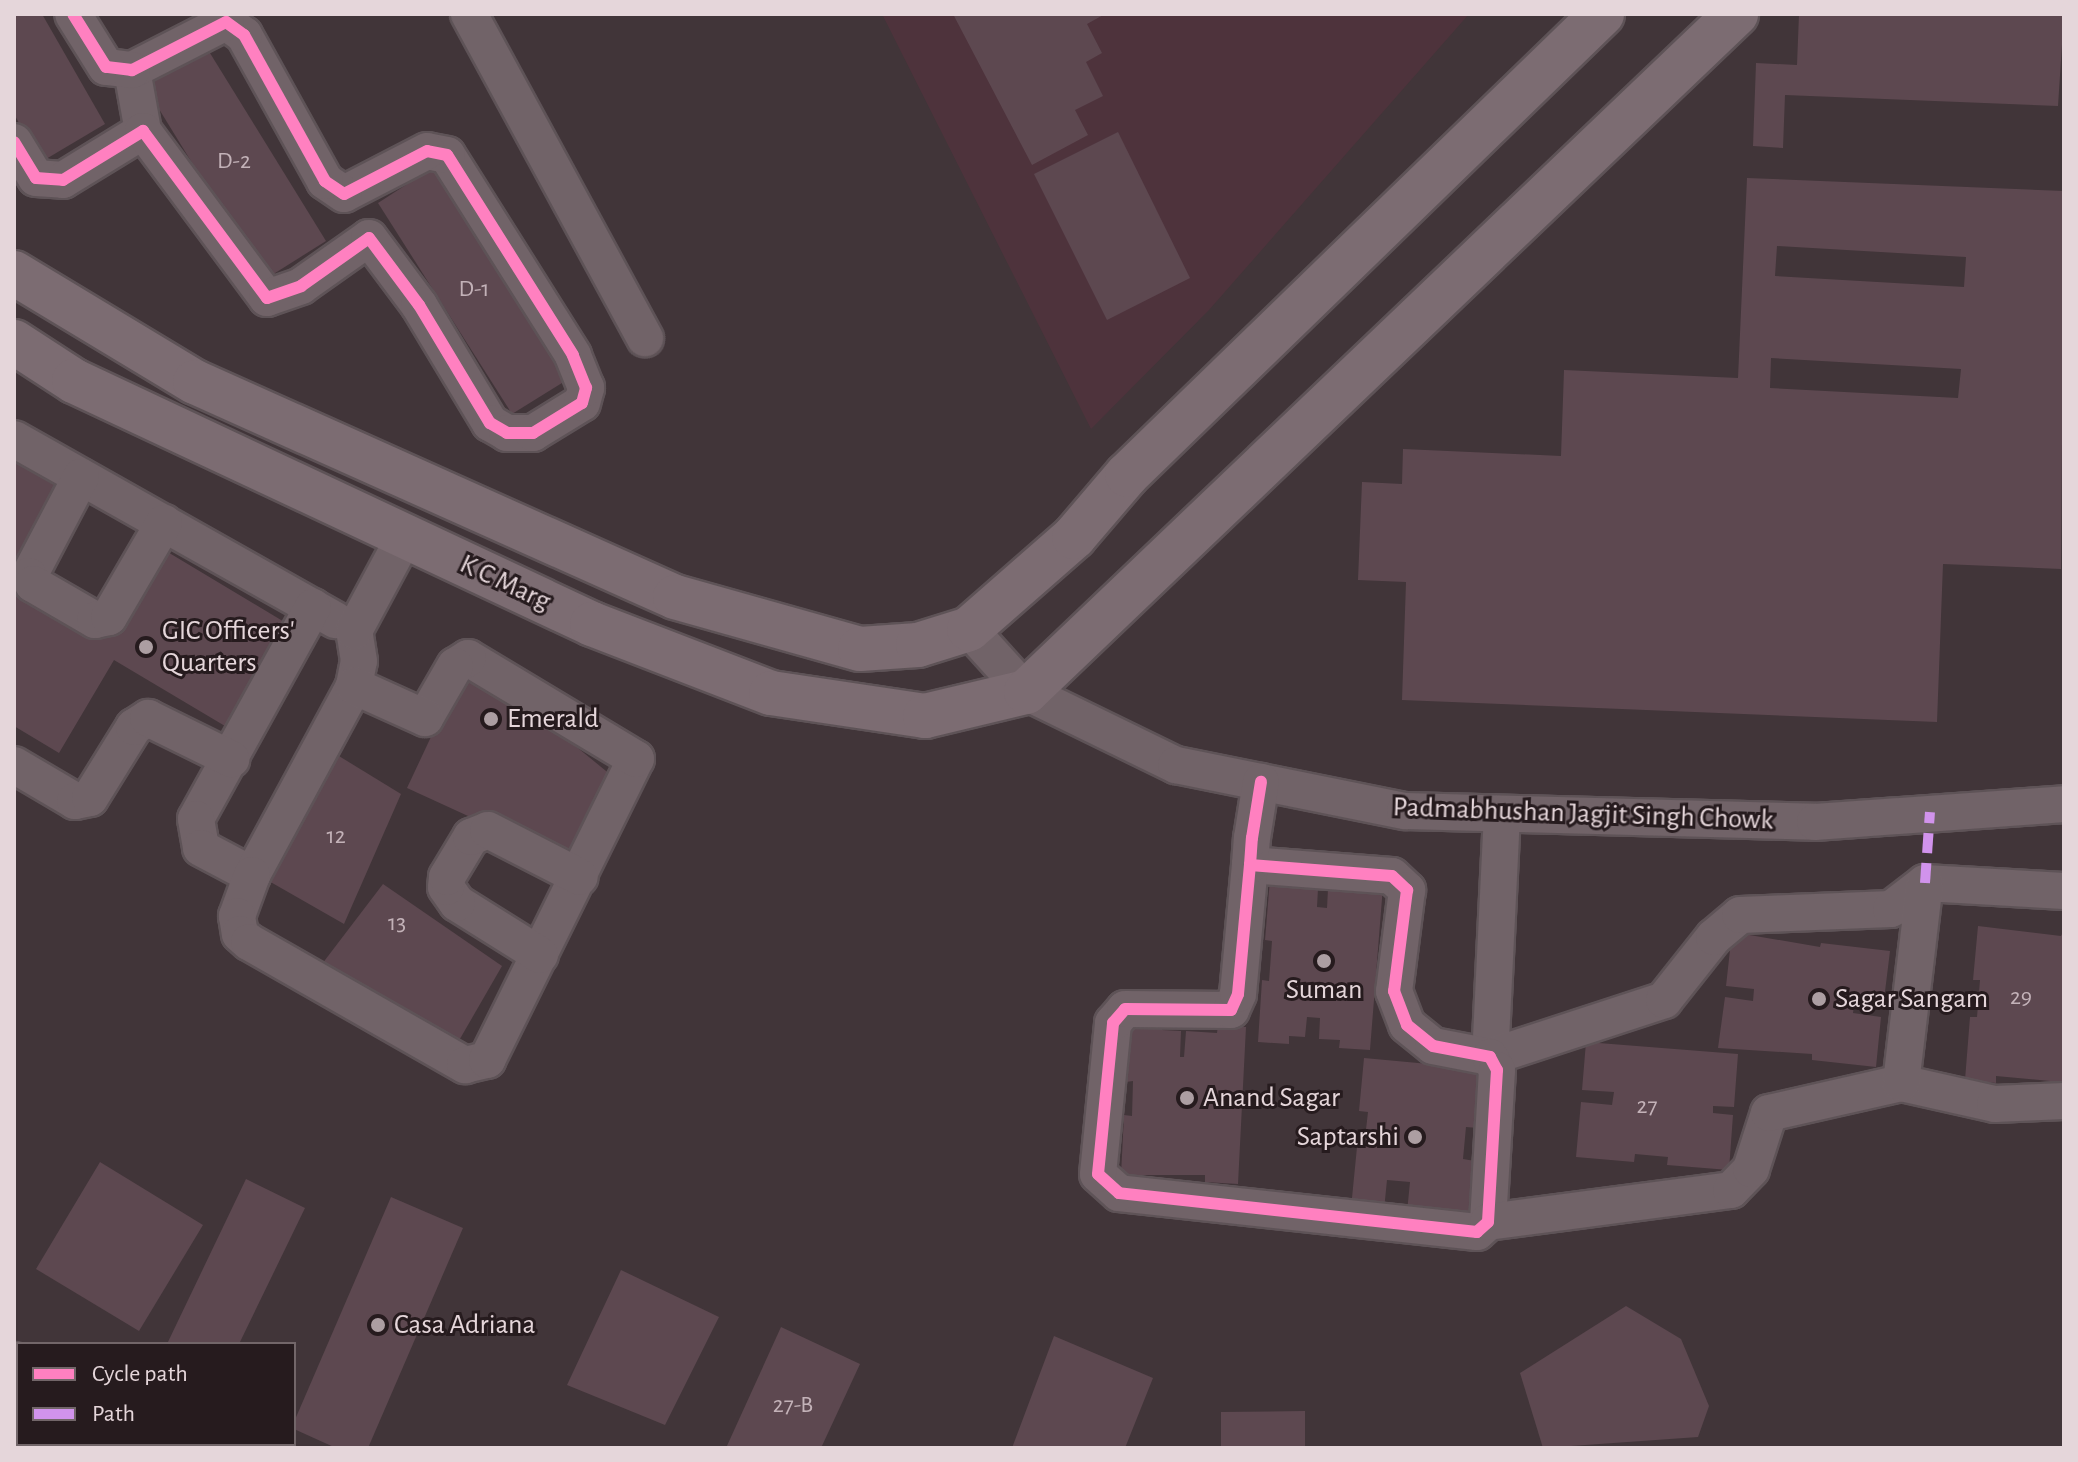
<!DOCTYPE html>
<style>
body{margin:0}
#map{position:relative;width:2078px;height:1462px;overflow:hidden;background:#413539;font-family:"Alegreya Sans",sans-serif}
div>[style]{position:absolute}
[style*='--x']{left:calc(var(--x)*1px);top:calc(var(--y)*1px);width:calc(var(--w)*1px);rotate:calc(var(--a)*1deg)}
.built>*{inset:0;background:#4e333c}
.building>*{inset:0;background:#5d4850}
.roads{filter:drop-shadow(2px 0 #5e5357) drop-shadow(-2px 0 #5e5357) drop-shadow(0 2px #5e5357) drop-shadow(0 -2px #5e5357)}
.street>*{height:36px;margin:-18px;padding:0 18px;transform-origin:18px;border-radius:18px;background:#716368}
.secondary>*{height:44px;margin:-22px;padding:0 22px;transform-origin:22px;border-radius:22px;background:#7c6c72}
.quiet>*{height:10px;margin-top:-5px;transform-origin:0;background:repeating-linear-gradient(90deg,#d193ec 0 20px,transparent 0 30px)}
.cycleway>*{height:12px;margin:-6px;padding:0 6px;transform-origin:6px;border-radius:6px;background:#ff80c0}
.dots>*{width:22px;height:22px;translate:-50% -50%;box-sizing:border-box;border:4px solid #261b1e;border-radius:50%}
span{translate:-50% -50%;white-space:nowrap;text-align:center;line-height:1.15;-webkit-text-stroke:6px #261b1e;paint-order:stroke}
.number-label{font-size:24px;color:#c3b2b8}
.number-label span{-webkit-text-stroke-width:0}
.street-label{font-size:28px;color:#e5d6da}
.poi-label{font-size:28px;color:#e5d6da}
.left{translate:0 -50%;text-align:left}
.right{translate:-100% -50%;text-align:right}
.frame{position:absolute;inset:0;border:16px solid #e5d6da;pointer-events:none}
.legend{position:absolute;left:16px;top:1342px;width:280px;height:104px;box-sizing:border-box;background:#261b1e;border:2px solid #726669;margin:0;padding:10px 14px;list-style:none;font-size:24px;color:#e5d6da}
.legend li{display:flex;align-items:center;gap:16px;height:40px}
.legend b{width:40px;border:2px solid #726669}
</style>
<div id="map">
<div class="built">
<div style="clip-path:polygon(882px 14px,1469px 14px,1209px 310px,1091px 429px)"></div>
</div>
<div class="building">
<div style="clip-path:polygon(14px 14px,42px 14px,105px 124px,41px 162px,14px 114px)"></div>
<div style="clip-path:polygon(953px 14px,1105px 14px,1087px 24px,1102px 53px,1086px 62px,1103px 96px,1075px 110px,1088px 135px,1032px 165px)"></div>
<div style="clip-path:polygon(1799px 14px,2064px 14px,2058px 106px,1785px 95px,1783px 148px,1753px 146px,1756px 63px,1797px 65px)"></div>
<div style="clip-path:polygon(205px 45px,326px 241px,264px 280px,143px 83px)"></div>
<div style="clip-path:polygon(1118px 132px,1190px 278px,1107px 320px,1034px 174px)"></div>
<div style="clip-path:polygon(435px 166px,570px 378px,512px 414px,378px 203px)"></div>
<div style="clip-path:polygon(evenodd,1747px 178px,2064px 191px,2061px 569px,1943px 564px,1937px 722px,1402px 700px,1406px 582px,1358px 580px,1362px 482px,1402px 484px,1403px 449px,1561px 456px,1564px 370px,1738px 378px,1747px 178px,1777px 246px,1966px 257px,1964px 287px,1775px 276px,1777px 246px,1747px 178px,1771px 358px,1961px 369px,1958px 398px,1770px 388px,1771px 358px)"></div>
<div style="clip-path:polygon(14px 461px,61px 489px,14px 571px)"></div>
<div style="clip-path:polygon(156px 545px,291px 626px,230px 729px,114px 660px,59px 753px,14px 726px,14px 580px,104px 634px)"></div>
<div style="clip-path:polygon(468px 658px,617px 780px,573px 864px,407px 788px)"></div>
<div style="clip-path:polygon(334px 753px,401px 794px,344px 924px,267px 880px)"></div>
<div style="clip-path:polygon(1270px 879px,1305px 881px,1305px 888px,1318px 889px,1317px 907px,1327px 908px,1328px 889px,1383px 886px,1370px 1050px,1339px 1048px,1340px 1040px,1319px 1039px,1320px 1018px,1307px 1017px,1305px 1037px,1289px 1036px,1289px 1044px,1258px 1042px,1262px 980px,1269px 981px,1272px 941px,1265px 940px)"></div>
<div style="clip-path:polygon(383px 884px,502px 966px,457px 1044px,322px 964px)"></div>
<div style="clip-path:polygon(1978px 926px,2061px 936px,2064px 930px,2064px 1088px,2050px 1087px,2050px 1081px,1996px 1076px,1996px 1083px,1965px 1080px,1970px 1017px,1977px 1017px,1980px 980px,1973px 980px)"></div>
<div style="clip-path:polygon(1732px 932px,1820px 947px,1821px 943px,1890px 951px,1883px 1008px,1854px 1005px,1853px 1013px,1881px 1017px,1876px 1067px,1812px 1060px,1812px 1054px,1718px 1048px,1725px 997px,1753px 1001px,1754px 989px,1726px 986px)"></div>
<div style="clip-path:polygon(1129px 1021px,1162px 1023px,1162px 1030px,1181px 1031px,1180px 1057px,1184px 1057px,1186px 1031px,1217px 1033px,1218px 1025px,1246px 1027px,1238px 1184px,1205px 1182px,1205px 1175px,1121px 1175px,1124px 1115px,1132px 1116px,1133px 1081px,1126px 1082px)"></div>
<div style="clip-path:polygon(1586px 1042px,1738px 1054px,1734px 1107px,1713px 1106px,1713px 1113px,1733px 1115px,1729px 1170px,1667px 1165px,1668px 1157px,1635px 1154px,1634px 1162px,1576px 1157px,1581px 1102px,1612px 1105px,1614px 1092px,1582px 1090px)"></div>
<div style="clip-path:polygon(1364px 1058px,1483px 1069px,1478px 1128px,1466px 1127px,1463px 1159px,1475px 1161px,1470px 1218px,1407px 1212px,1410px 1182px,1387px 1180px,1384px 1210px,1351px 1208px,1357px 1147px,1364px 1147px,1368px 1112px,1359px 1111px)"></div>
<div style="clip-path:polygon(100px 1162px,203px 1225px,139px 1331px,36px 1269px)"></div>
<div style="clip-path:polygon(246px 1179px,305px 1208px,239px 1344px,167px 1344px)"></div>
<div style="clip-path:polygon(391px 1197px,463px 1228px,368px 1448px,336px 1448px,294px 1429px,294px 1422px)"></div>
<div style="clip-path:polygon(621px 1270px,719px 1317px,665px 1425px,567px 1385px)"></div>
<div style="clip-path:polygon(1626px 1306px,1681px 1339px,1709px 1406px,1698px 1437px,1543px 1448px,1520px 1373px)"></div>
<div style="clip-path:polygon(781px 1327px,860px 1364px,821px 1448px,726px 1448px)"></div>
<div style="clip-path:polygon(1054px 1336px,1153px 1378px,1125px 1448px,1012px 1448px)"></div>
<div style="clip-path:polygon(14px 1397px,18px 1444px,30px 1444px,28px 1448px,14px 1448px)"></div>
<div style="clip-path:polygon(1305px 1411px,1305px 1448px,1221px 1448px,1221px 1412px)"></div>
</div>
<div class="roads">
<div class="street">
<div style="--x:469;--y:14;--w:369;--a:61.5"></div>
<div style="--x:132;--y:70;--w:62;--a:79.8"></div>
<div style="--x:14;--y:142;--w:42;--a:58.6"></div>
<div style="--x:36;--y:178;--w:27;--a:4"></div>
<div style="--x:63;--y:180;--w:94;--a:-31.5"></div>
<div style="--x:143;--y:131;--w:208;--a:53.4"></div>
<div style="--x:267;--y:298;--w:36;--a:-19"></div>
<div style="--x:301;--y:286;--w:83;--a:-35.2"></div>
<div style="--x:369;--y:238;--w:84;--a:53.3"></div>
<div style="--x:419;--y:305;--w:138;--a:59"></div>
<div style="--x:490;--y:423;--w:20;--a:30"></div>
<div style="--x:507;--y:433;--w:26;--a:0"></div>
<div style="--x:533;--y:433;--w:57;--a:-31.5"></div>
<div style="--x:582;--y:403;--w:16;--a:-75"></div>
<div style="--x:586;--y:388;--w:35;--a:-112"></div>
<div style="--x:573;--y:355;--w:236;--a:-122.2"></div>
<div style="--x:447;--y:155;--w:20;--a:-169"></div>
<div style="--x:427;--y:151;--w:93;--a:152.6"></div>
<div style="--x:344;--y:194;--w:23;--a:-146"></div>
<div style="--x:325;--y:181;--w:167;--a:-119"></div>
<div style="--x:244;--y:35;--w:22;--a:-144"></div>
<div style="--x:226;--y:22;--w:106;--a:152.9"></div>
<div style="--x:132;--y:70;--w:26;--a:-173"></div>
<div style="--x:106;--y:67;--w:62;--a:-121.9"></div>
<div style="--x:14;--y:439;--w:369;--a:29.4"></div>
<div style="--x:81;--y:477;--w:112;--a:117.7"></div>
<div style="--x:29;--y:576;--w:9;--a:63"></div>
<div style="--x:33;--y:584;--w:72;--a:30.1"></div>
<div style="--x:95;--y:620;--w:14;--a:-12"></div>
<div style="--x:109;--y:617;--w:109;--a:-59.7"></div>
<div style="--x:313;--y:607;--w:242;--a:118.9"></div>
<div style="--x:196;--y:819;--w:29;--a:80"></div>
<div style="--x:201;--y:848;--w:58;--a:27.9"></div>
<div style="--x:252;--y:875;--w:215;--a:-61.6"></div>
<div style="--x:354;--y:686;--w:25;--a:-79"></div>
<div style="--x:359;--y:661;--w:30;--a:-99"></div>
<div style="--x:354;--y:631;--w:108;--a:-61.8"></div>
<div style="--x:969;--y:629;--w:85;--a:47.9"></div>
<div style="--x:1026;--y:692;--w:167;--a:26"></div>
<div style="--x:1176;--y:765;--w:234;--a:11.4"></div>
<div style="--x:1405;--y:811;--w:410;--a:1.5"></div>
<div style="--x:1815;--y:822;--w:250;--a:-4.1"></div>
<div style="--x:14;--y:765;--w:71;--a:30.5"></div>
<div style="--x:75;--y:801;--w:15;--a:-11"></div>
<div style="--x:90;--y:798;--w:84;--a:-58.2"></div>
<div style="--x:134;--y:727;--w:17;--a:-33"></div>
<div style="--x:148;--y:718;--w:93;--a:26.3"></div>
<div style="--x:1502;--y:814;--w:243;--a:92.8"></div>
<div style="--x:1490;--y:1057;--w:183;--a:-18.1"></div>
<div style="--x:1664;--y:1000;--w:80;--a:-51.6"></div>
<div style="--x:1714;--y:937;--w:34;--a:-40"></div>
<div style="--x:1740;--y:915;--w:151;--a:-2.3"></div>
<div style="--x:1891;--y:909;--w:43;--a:-37.4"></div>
<div style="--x:1925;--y:883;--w:139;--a:3.3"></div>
<div style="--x:1250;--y:865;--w:142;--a:4.4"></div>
<div style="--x:1392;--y:876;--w:21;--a:43"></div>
<div style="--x:1407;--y:890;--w:102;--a:97.3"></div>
<div style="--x:1394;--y:991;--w:36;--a:69"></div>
<div style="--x:1407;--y:1025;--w:33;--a:39"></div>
<div style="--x:1433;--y:1046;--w:58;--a:10.9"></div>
<div style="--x:1490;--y:1057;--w:15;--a:62"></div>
<div style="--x:1497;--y:1070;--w:152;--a:93.4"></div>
<div style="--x:1488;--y:1222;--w:15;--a:138"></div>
<div style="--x:1477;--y:1232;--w:360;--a:-173.8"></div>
<div style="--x:1119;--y:1193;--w:28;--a:-138"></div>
<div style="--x:1098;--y:1174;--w:152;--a:-84.3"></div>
<div style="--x:1113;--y:1023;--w:18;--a:-49"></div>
<div style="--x:1125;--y:1009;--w:106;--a:0.5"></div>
<div style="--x:1231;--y:1010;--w:17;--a:-66"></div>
<div style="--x:1238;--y:994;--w:130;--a:-84.7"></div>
<div style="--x:1250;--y:865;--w:27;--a:-86"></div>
<div style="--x:1252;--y:838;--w:57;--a:-80.9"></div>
<div style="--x:252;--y:875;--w:44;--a:110.1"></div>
<div style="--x:237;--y:916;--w:18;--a:81"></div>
<div style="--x:240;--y:934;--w:12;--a:42"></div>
<div style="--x:249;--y:942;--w:249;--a:29.7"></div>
<div style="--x:465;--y:1065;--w:23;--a:-13"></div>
<div style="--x:487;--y:1060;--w:336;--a:-63.7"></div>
<div style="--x:636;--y:759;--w:196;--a:-149"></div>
<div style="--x:468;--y:658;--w:15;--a:148"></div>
<div style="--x:455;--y:666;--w:60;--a:120"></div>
<div style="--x:425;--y:718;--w:78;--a:-155.7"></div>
<div style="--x:540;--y:955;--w:98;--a:-147.9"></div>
<div style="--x:457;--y:903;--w:19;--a:-125"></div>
<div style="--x:446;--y:887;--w:10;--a:-84"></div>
<div style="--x:447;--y:877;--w:47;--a:-59"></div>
<div style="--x:471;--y:837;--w:18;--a:-22"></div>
<div style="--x:488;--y:830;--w:103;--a:27.1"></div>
<div style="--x:1901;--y:1083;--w:96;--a:12.6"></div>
<div style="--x:1995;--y:1104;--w:69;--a:-2.5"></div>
<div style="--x:1488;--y:1222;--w:245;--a:-7.5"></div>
<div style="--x:1731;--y:1190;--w:29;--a:-46"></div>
<div style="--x:1751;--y:1169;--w:59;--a:-72.2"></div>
<div style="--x:1769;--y:1113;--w:135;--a:-12.8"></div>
<div style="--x:1901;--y:1083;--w:201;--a:-83.2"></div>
<div style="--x:14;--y:1361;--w:4;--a:14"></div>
<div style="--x:154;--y:1444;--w:10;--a:24"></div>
<div style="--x:122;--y:1448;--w:6;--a:-39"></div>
</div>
<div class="secondary">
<div style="--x:14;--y:273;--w:211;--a:31.1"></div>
<div style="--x:195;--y:382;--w:526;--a:24.13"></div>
<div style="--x:675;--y:597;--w:192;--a:15.7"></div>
<div style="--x:860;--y:649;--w:58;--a:-3.9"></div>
<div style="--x:918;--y:645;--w:53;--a:-17.4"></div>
<div style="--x:969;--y:629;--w:140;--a:-41.2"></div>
<div style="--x:1074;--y:537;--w:82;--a:-49.5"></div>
<div style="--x:1127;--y:475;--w:662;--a:-44.14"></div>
<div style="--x:14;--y:342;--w:72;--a:33"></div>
<div style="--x:74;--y:381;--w:572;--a:25.13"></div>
<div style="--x:592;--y:624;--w:192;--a:21.1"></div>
<div style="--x:771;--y:693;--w:156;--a:8.5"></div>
<div style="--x:925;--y:716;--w:104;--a:-13.4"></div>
<div style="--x:1026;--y:692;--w:982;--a:-43.68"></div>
</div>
</div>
<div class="quiet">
<div style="--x:1925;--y:883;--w:71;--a:-86"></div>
</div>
<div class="cycleway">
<div style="--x:14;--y:142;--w:42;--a:58.6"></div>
<div style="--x:36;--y:178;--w:27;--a:4"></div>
<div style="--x:63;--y:180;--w:94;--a:-31.5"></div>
<div style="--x:143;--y:131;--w:208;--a:53.4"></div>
<div style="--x:267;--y:298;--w:36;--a:-19"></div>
<div style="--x:301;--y:286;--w:83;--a:-35.2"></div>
<div style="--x:369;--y:238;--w:84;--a:53.3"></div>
<div style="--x:419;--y:305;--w:138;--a:59"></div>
<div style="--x:490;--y:423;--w:20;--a:30"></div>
<div style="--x:507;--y:433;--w:26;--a:0"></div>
<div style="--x:533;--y:433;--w:57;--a:-31.5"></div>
<div style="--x:582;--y:403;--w:16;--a:-75"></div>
<div style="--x:586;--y:388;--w:35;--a:-112"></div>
<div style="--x:573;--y:355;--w:236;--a:-122.2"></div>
<div style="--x:447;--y:155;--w:20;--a:-169"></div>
<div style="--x:427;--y:151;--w:93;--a:152.6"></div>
<div style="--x:344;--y:194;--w:23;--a:-146"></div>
<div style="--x:325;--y:181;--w:167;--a:-119"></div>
<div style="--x:244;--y:35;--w:22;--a:-144"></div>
<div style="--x:226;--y:22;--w:106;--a:152.9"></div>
<div style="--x:132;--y:70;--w:26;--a:-173"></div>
<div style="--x:106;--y:67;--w:62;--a:-121.9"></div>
<div style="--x:1250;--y:865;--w:142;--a:4.4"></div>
<div style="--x:1392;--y:876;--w:21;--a:43"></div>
<div style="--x:1407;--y:890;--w:102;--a:97.3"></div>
<div style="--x:1394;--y:991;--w:36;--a:69"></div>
<div style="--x:1407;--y:1025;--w:33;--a:39"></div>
<div style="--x:1433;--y:1046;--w:58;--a:10.9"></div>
<div style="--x:1490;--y:1057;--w:15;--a:62"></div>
<div style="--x:1497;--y:1070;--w:152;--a:93.4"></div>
<div style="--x:1488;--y:1222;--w:15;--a:138"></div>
<div style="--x:1477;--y:1232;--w:360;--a:-173.8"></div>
<div style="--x:1119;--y:1193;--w:28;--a:-138"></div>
<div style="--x:1098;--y:1174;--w:152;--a:-84.3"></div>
<div style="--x:1113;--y:1023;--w:18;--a:-49"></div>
<div style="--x:1125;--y:1009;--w:106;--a:0.5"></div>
<div style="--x:1231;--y:1010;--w:17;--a:-66"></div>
<div style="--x:1238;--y:994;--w:130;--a:-84.7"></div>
<div style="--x:1250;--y:865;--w:27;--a:-86"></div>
<div style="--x:1252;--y:838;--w:57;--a:-80.9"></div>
</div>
<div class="dots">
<div style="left:146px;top:647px;background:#ac9ea2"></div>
<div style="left:491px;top:719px;background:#ac9ea2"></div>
<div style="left:1324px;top:961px;background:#ac9ea2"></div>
<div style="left:1819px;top:999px;background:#ac9ea2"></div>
<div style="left:1187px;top:1098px;background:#ac9ea2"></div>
<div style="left:1415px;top:1137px;background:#ac9ea2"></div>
<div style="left:378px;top:1325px;background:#ac9ea2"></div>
</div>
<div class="number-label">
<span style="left:234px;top:162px">D-2</span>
<span style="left:474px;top:290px">D-1</span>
<span style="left:336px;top:837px">12</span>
<span style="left:397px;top:924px">13</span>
<span style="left:2021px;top:998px">29</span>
<span style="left:1647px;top:1107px">27</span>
<span style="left:793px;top:1406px">27-B</span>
</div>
<div class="street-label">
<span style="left:505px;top:583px;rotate:25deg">K C Marg</span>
<span style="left:1583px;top:814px;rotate:2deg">Padmabhushan Jagjit Singh Chowk</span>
</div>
<div class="poi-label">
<span class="left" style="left:162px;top:647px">GIC Officers'<br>Quarters</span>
<span class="left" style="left:507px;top:719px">Emerald</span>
<span style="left:1324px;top:990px">Suman</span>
<span class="left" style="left:1835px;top:999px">Sagar Sangam</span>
<span class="left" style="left:1203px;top:1098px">Anand Sagar</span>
<span class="right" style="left:1399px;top:1137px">Saptarshi</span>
<span class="left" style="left:394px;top:1325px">Casa Adriana</span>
</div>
<div class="frame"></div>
<ul class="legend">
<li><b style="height:10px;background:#ff80c0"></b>Cycle path</li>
<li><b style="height:10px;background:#d193ec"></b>Path</li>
</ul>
</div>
